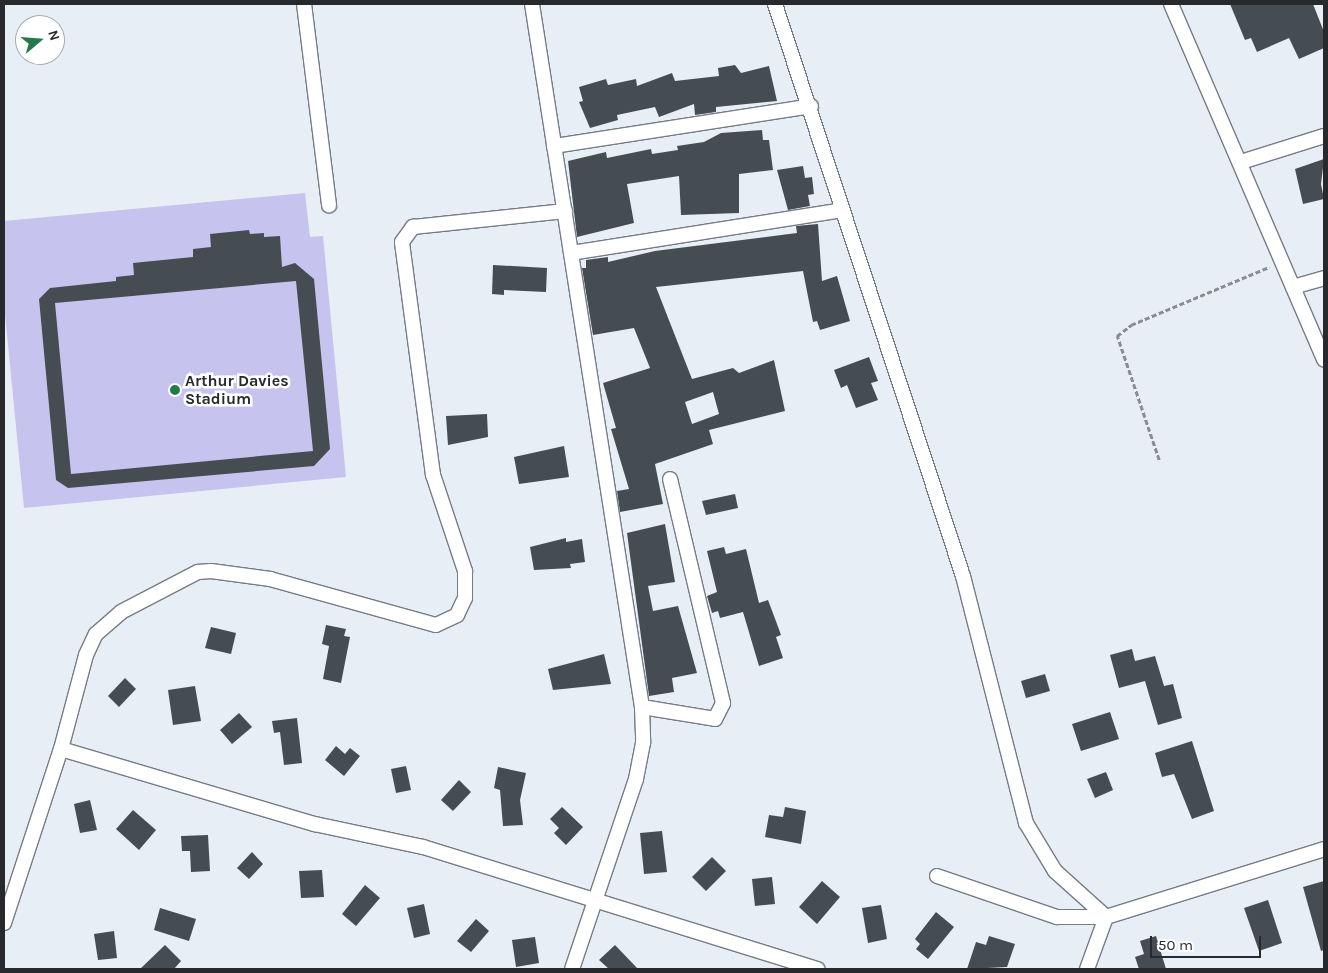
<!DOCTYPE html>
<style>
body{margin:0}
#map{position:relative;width:1328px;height:973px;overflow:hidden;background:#e7eef6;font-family:Karla,sans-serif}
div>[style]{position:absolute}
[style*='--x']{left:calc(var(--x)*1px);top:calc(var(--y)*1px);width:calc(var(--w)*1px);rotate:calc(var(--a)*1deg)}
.green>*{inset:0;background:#c7c3ef}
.building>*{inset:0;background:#454d52}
.path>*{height:2.5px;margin-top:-1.25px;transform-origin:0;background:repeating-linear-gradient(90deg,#888d92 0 5px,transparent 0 7.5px)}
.roads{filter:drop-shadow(1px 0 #767c83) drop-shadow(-1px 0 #767c83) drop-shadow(0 1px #767c83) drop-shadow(0 -1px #767c83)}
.street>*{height:14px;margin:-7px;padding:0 7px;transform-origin:7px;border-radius:7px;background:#fff}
.dots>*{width:14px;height:14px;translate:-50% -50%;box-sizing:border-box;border:2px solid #fff;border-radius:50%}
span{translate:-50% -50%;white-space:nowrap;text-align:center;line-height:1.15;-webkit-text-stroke:5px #fff;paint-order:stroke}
.poi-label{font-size:16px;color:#27292c;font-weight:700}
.left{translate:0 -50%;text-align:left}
.frame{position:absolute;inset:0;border:5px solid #27292c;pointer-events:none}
.north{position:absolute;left:15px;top:15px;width:50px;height:50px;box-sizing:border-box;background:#fff;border:1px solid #a9a9ab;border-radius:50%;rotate:72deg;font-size:14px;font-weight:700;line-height:20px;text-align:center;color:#27292c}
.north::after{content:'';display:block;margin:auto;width:18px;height:22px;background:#247a4d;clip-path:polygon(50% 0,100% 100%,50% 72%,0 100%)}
.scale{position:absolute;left:1150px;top:936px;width:111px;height:22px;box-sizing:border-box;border:2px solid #27292c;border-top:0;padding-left:6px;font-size:15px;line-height:18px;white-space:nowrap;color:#27292c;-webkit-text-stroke:4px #fff;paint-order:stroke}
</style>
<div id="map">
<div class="green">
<div style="clip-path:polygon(305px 193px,310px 237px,323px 236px,346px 477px,24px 508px,4px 304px,4px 221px)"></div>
</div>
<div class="building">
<div style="clip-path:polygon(1230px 4px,1313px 4px,1324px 32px,1324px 48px,1299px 59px,1289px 38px,1257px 52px,1251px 38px,1245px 40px)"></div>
<div style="clip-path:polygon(735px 65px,741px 73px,769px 66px,777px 101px,716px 107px,716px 112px,695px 115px,694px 104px,659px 117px,655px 107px,617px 115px,618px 120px,590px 128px,579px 102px,583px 101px,579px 87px,606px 79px,608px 85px,636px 79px,637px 86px,672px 73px,675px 81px,719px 76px,718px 68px)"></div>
<div style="clip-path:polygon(762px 130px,763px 140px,769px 140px,773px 170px,739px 174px,739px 213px,681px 215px,679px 176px,627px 184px,634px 223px,577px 237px,568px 161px,606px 152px,607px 158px,651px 149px,652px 154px,678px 150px,677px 146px,704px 142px,721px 133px)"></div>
<div style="clip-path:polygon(1324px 159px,1321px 184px,1324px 199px,1303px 204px,1295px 169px)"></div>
<div style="clip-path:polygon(803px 166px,805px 178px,812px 177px,814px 194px,808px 195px,810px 206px,788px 210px,777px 170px)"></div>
<div style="clip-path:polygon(evenodd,818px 224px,822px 281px,837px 276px,850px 321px,820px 330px,817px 321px,813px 322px,803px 271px,656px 287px,692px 379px,733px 368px,739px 373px,774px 360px,785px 411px,709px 430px,713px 444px,655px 464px,663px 504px,620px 512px,617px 491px,629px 489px,611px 429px,616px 428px,603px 383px,650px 368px,634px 328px,593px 335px,582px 268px,586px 268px,586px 260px,608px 257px,608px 262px,655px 251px,797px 233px,796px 226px,818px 224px,713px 392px,719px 414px,692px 424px,685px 402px,713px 392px)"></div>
<div style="clip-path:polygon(evenodd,249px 230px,250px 234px,264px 233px,264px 237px,280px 236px,282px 267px,295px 263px,314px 279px,330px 449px,314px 466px,68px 488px,56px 480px,39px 299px,50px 288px,116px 281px,116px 277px,134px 275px,133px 263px,193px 257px,193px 249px,211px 247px,210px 234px,249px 230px,296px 281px,313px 451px,71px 474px,55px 303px,296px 281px)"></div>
<div style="clip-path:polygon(493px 265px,547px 268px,546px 292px,504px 290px,504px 295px,492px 294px)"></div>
<div style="clip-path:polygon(869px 357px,878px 381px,871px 383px,878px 400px,856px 408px,847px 385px,841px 388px,834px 370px)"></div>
<div style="clip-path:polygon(487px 414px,488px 437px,448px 445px,446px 416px)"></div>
<div style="clip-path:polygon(564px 446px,569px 477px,519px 484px,514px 457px)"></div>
<div style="clip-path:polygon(735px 494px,738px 508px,706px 515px,702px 501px)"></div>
<div style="clip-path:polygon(665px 524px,675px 582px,648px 586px,653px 611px,678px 606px,697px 673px,672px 678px,674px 692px,649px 696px,627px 533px)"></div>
<div style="clip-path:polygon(566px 538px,566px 542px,582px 539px,585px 562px,570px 564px,571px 568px,534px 570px,530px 547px)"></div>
<div style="clip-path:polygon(724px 547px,726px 554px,746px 549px,759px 603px,768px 600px,777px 624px,781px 635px,776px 637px,783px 658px,759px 666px,743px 612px,720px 618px,718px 611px,712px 613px,707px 596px,717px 592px,707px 551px)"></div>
<div style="clip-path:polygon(326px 625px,346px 629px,344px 636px,350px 637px,341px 683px,323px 679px,329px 646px,322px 644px)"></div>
<div style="clip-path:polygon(211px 627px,236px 633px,231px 654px,205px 648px)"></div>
<div style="clip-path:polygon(1132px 649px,1135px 661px,1155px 656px,1164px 686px,1173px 684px,1182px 718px,1158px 725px,1145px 681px,1119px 688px,1110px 655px)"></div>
<div style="clip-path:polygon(604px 654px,611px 684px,553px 690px,548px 669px)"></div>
<div style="clip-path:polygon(1045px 674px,1050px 691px,1026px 698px,1021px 681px)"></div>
<div style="clip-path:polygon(125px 678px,136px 689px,119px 707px,108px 696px)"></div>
<div style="clip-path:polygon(195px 686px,201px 721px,173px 725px,168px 690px)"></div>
<div style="clip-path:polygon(1110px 712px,1119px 739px,1081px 751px,1072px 724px)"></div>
<div style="clip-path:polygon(239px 713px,252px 727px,232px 744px,220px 730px)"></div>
<div style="clip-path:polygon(297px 718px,302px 763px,284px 765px,280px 732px,274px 733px,272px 721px)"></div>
<div style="clip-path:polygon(1192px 741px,1214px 811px,1192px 819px,1174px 774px,1162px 777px,1155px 753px)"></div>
<div style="clip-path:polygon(336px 746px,345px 754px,350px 748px,360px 756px,344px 776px,325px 760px)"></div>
<div style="clip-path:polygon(406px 766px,411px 790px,396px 793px,391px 769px)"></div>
<div style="clip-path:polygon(498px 767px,526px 773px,520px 800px,523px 825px,503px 826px,500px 790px,494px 788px)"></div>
<div style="clip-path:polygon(1106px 772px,1113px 790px,1095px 798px,1087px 779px)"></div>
<div style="clip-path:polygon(459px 780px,471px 792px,453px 811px,441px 800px)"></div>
<div style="clip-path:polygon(90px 800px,97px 830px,80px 833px,74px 804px)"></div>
<div style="clip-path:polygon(562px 807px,583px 827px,566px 845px,554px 833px,559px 828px,550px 819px)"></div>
<div style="clip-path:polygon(785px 807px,806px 811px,801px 844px,765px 837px,769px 815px,783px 817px)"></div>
<div style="clip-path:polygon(133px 810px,156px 830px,139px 850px,116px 829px)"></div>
<div style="clip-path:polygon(662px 831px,667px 872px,644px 874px,640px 833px)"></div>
<div style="clip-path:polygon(208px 835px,210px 871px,191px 872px,190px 851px,182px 851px,181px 836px)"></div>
<div style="clip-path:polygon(252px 852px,263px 864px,249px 879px,237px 868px)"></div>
<div style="clip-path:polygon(712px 857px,726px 871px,706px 891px,692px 877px)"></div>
<div style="clip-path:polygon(322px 870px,324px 897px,301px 898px,299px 871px)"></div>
<div style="clip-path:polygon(772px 877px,775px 904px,755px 906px,752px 879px)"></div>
<div style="clip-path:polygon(822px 881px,840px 897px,817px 924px,799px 907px)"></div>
<div style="clip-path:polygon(1324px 881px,1324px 950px,1321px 951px,1303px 887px)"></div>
<div style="clip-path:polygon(365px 885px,380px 898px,356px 926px,342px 914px)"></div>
<div style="clip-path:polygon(1268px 900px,1282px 943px,1259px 951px,1244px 908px)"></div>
<div style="clip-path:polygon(424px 904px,430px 934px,414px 938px,407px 908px)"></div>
<div style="clip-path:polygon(881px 905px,887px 939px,868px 943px,862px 908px)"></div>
<div style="clip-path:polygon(160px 908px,196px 919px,189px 941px,154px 930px)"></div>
<div style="clip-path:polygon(936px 912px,954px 927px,928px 959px,916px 949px,920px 944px,915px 939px)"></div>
<div style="clip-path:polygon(476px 919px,489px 931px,471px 952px,457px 941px)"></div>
<div style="clip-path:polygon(114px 931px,117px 958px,98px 960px,94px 934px)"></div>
<div style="clip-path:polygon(989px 936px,1015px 944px,1007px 967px,967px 969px,976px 942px,986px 945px)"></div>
<div style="clip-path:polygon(1156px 936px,1166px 969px,1139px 969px,1135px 957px,1144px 954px,1140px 941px)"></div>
<div style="clip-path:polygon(535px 937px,539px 963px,516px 967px,512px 940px)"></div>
<div style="clip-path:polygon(165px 945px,181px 961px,174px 969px,140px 969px)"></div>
<div style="clip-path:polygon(615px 945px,638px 969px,609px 969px,599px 960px)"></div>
</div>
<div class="path">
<div style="--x:1159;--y:460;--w:131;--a:-108.7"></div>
<div style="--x:1117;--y:336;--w:18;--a:-38"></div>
<div style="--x:1131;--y:325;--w:150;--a:-22.8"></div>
</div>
<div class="roads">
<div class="street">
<div style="--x:304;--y:4;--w:203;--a:82.9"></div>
<div style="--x:532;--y:4;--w:712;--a:81.11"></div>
<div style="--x:642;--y:707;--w:36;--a:88"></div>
<div style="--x:643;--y:743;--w:37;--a:101"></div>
<div style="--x:636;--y:779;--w:200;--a:108.6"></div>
<div style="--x:775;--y:4;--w:602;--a:71.81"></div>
<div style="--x:963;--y:576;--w:255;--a:75.7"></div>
<div style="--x:1026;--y:823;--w:56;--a:58.9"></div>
<div style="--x:1055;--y:871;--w:69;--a:42"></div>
<div style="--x:1171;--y:4;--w:387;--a:66.7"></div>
<div style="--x:554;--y:146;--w:260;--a:-8.8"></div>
<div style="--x:1241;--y:162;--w:87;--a:-17.4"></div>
<div style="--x:571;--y:253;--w:274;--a:-9"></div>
<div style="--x:1293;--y:287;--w:32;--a:-16"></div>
<div style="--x:642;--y:707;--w:74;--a:9.3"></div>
<div style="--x:715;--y:719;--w:18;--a:-63"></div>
<div style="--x:723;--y:703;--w:230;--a:-103.3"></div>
<div style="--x:61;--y:749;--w:265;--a:16.5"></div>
<div style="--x:315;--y:824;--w:110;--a:12"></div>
<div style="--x:423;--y:847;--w:413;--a:17.2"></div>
<div style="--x:937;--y:876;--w:127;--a:18.9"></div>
<div style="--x:1057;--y:917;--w:49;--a:0"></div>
<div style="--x:1106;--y:917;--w:228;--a:-17.3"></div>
<div style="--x:4;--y:923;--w:183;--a:-71.9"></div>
<div style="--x:61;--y:749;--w:97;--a:-75.1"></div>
<div style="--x:86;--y:655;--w:23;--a:-65"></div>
<div style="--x:96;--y:634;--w:33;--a:-41"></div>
<div style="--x:121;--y:612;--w:87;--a:-27.5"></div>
<div style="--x:198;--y:572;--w:13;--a:-4"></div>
<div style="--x:211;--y:571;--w:60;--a:7.7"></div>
<div style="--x:270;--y:579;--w:172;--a:15.5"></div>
<div style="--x:436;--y:625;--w:23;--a:-25"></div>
<div style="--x:457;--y:615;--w:19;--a:-65"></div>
<div style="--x:465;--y:598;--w:27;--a:-90"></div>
<div style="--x:465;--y:571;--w:101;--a:-108.4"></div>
<div style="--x:433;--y:475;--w:235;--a:-97.6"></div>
<div style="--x:402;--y:242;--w:19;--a:-54"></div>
<div style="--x:413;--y:227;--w:153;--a:-6"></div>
<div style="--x:1087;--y:969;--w:55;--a:-69.9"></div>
</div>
</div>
<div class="dots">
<div style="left:175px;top:390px;background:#247a4d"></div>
</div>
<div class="poi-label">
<span class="left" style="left:185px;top:390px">Arthur Davies<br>Stadium</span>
</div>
<div class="frame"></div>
<div class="north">N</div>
<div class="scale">50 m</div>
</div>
